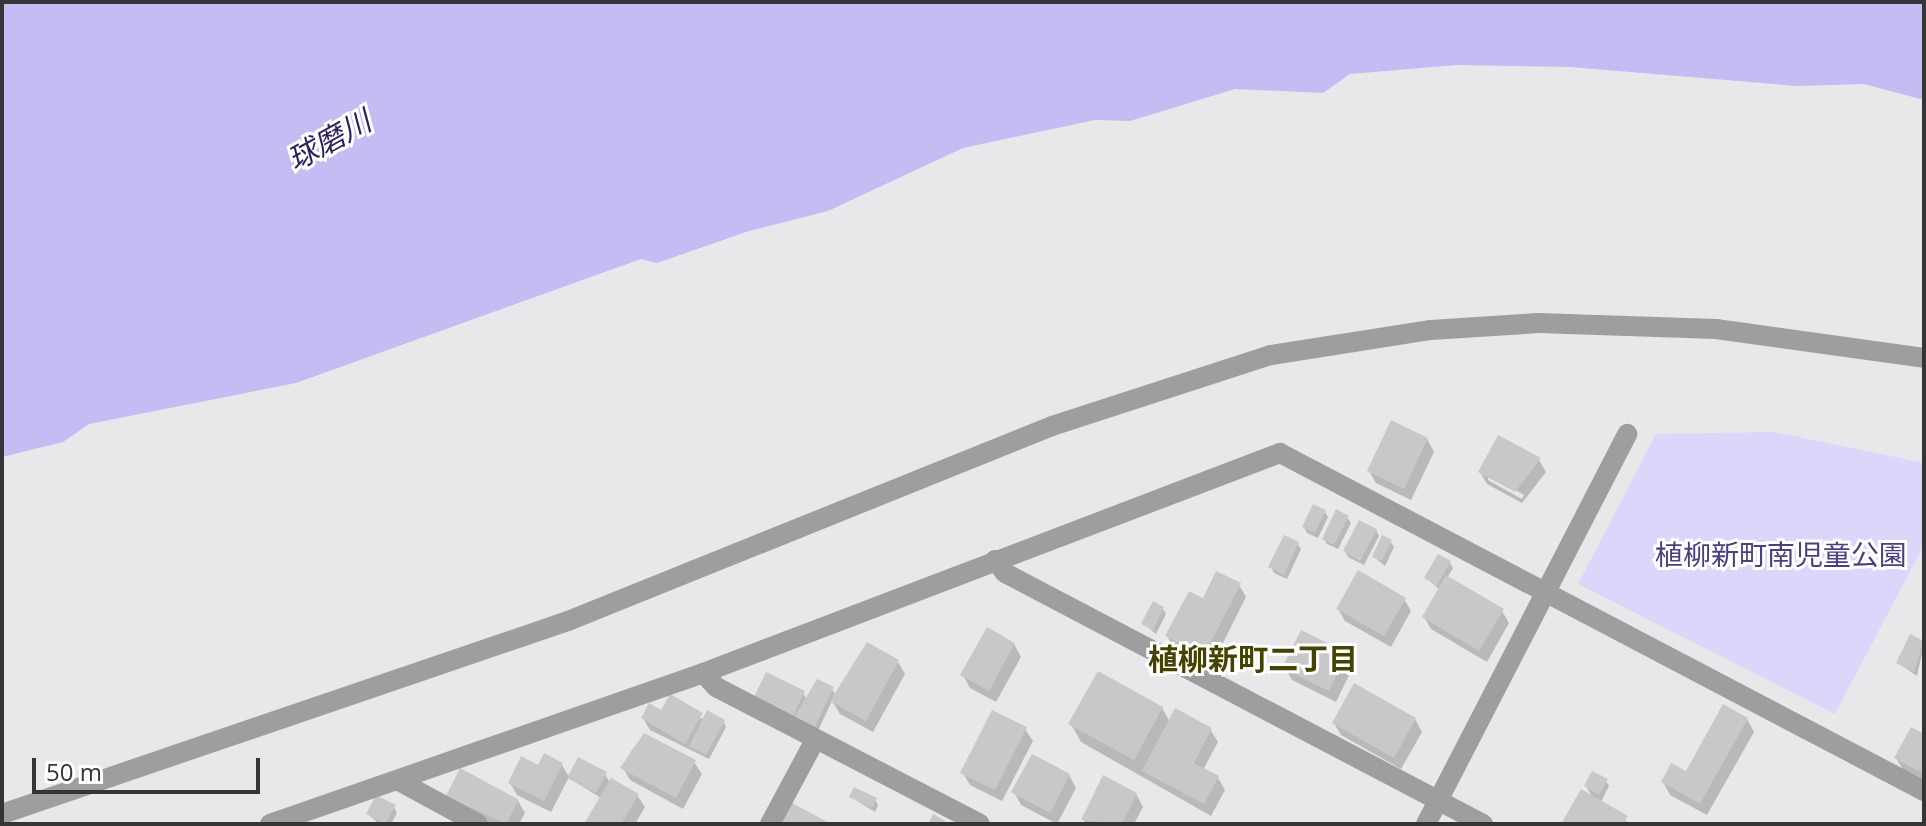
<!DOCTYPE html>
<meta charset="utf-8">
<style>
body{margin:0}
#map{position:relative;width:1926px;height:826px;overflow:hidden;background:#e8e8eb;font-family:"Open Sans","Noto Sans JP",sans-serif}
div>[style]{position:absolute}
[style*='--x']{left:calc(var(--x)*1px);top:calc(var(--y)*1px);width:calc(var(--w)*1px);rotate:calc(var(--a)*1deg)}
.green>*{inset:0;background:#dad7fa}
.water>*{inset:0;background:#c3bdf3}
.shadow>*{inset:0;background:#0003}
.building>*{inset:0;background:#c8c8cb}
.minor>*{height:20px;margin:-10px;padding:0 10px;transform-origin:10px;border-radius:10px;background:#9e9e9f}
span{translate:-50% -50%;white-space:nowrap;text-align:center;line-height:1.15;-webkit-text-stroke:6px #fff;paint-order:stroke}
.park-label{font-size:28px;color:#4b3f80}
.water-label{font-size:30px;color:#2e1f5d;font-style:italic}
.neighbourhood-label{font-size:30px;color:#444301;font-weight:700}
.frame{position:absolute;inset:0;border:4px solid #353536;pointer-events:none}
.scale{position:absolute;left:32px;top:758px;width:228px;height:36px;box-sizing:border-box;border:4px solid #353536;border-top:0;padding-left:10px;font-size:24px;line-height:28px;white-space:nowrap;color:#353536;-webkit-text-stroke:6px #fff;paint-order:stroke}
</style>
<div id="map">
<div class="green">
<div style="clip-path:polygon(1774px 432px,1924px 463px,1924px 545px,1835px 714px,1578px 584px,1656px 434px)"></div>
</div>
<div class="water">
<div style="clip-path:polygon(2px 2px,1924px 2px,1924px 100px,1864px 84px,1797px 86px,1570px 67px,1457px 65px,1350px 74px,1323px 93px,1235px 89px,1130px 121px,1095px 120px,963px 148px,828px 211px,749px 231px,657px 263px,641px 259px,296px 383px,89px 424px,63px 442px,2px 457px)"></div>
</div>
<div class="shadow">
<div style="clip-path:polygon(1427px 439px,1434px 452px,1411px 500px,1376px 483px,1369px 471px)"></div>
<div style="clip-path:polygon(evenodd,1539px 460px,1546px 472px,1522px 503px,1487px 484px,1480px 472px,1539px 460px,1488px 475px,1524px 495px,1522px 499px,1488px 480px,1488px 475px)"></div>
<div style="clip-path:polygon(1325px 512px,1328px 517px,1318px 538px,1307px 533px,1304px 527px)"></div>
<div style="clip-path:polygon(1347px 517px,1351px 523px,1338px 549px,1327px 544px,1324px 539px)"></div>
<div style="clip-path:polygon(1376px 530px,1379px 536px,1364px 565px,1348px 557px,1345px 551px)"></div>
<div style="clip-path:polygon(1390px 541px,1394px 547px,1385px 566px,1374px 557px)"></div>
<div style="clip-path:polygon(1297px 543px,1301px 549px,1287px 579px,1274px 573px,1271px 567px)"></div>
<div style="clip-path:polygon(1450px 563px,1453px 568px,1447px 578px,1502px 611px,1509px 623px,1487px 662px,1431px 629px,1424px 617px,1440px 590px,1426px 578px)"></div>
<div style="clip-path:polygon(1239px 585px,1246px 597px,1211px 667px,1174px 648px,1167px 636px,1203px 600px)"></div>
<div style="clip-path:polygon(1404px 599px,1411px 611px,1391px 647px,1345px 621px,1338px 609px)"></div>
<div style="clip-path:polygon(1163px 609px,1166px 614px,1156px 634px,1144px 624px)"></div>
<div style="clip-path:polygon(1911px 637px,1924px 644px,1917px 676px,1898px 663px)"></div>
<div style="clip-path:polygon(1014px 644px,1021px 657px,996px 702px,970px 688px,963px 675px)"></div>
<div style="clip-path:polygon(1346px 655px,1353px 667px,1336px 702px,1292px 680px,1285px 668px)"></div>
<div style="clip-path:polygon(898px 662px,905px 674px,873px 732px,840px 714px,832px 701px,816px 735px,763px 709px,803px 693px,807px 700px,832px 689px,836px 696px)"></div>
<div style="clip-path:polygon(1162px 708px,1170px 722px,1210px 729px,1218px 742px,1203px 770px,1218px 778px,1225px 790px,1211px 816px,1081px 742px,1071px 724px)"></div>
<div style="clip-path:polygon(661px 713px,723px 721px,726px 727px,709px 759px,650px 730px,643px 718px)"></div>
<div style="clip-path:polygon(1415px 719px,1422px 732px,1401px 769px,1341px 735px,1334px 723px)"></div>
<div style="clip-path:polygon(1747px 719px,1754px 732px,1707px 815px,1670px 795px,1663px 782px,1686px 774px)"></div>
<div style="clip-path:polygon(1025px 729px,1033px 741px,1002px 801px,970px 785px,963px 773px)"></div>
<div style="clip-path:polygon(1924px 736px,1924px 781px,1903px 770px,1896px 758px)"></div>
<div style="clip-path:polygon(633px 748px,694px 762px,702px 774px,683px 809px,630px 780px,623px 768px)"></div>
<div style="clip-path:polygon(562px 765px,569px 777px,551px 812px,517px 795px,510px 783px,539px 768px)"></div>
<div style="clip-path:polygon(605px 774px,610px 783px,637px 795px,645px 807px,635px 824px,587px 824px,601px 798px,569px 778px)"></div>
<div style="clip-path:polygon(1069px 775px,1076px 788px,1057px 824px,1021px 805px,1014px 792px)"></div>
<div style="clip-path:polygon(1606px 781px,1609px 786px,1601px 802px,1630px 824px,1564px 824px,1593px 798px,1586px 786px)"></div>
<div style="clip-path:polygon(1136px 794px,1143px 807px,1134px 824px,1086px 824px,1083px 819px)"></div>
<div style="clip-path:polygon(448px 796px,518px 801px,525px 813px,519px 824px,485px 824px)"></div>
<div style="clip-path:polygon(851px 797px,875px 800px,878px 805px,875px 812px)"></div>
<div style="clip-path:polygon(394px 807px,397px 813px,391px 824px,379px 824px,368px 814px)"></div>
</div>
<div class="building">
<div style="clip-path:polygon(1391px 420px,1428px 438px,1404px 489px,1367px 471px)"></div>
<div style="clip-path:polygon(1498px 435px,1541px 458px,1515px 492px,1478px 472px)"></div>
<div style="clip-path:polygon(1313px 504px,1326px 510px,1315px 533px,1302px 527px)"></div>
<div style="clip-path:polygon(1336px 509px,1349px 516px,1334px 545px,1322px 539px)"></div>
<div style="clip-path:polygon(1359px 520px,1377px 529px,1360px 561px,1343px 551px)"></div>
<div style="clip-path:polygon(1284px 535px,1299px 542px,1284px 575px,1268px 567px)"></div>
<div style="clip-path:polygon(1382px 535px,1392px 540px,1382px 561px,1372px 557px)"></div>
<div style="clip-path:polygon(1438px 554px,1451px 561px,1437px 586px,1424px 578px)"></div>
<div style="clip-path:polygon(1358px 570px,1406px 598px,1384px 636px,1336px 609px)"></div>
<div style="clip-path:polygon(1216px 571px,1241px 583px,1204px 656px,1165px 636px,1189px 591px,1203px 598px)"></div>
<div style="clip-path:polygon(1446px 575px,1504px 609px,1479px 651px,1422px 617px)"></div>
<div style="clip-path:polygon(1153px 601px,1164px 607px,1153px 630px,1141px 624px)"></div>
<div style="clip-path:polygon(987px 627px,1015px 643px,989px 691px,960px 675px)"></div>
<div style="clip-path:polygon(1301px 630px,1347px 653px,1329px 691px,1282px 668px)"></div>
<div style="clip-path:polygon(1910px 634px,1924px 641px,1914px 672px,1896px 663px)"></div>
<div style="clip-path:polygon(867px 642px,899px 660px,866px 721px,830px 701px)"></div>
<div style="clip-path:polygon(1098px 671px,1163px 707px,1134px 760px,1068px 724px)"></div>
<div style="clip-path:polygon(766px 672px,805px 691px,793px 716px,754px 697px)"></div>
<div style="clip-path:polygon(817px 679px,834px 687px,813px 731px,792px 721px)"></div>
<div style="clip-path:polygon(1354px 683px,1416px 718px,1394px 758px,1332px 723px)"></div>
<div style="clip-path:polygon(670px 694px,703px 713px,685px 744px,641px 718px,649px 703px,661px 710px)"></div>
<div style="clip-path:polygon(1723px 704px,1748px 718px,1700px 804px,1661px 782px,1671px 763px,1686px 771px)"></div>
<div style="clip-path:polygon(1175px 708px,1212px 728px,1194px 763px,1219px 776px,1204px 804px,1142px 771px)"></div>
<div style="clip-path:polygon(707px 710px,725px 720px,706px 755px,689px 746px)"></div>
<div style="clip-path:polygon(992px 710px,1027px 727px,995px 790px,960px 773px)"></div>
<div style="clip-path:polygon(1911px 727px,1924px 734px,1924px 774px,1894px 758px)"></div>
<div style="clip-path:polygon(644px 733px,696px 760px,676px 798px,620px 768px)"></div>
<div style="clip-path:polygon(544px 753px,563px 763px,544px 801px,508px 783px,521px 756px,538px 765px)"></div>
<div style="clip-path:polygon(1032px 754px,1070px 774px,1050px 813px,1011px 792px)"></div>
<div style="clip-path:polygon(578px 757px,607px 772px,596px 793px,567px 778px)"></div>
<div style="clip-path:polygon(460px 768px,519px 800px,506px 824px,446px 796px)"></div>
<div style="clip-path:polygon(1592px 771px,1608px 779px,1599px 795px,1584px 786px)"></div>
<div style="clip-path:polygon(1103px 775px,1137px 793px,1122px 824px,1081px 820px)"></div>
<div style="clip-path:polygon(611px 778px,639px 794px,621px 824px,584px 824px)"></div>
<div style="clip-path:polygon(854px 787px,877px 798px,872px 808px,849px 797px)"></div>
<div style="clip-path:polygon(1581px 789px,1628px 816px,1623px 824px,1561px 824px)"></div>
<div style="clip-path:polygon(376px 795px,396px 805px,385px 824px,366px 814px)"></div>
<div style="clip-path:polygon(792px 803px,831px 824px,781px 824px)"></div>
<div style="clip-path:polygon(933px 814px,950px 824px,928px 824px)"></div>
</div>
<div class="minor">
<div style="--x:995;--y:560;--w:16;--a:52"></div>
<div style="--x:1005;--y:573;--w:540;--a:27.7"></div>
<div style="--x:703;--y:673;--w:19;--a:47"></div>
<div style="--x:716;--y:687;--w:297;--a:27.4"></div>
<div style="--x:397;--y:780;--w:92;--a:28.5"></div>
<div style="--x:2;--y:814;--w:598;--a:-18.83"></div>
<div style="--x:568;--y:621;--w:522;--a:-21.94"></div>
<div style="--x:1052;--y:426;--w:230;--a:-18"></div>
<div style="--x:1271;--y:355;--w:162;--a:-8.9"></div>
<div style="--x:1431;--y:330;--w:107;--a:-3.7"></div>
<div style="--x:1538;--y:323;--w:178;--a:1.9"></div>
<div style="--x:1716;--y:329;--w:210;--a:7.9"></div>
<div style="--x:270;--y:824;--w:459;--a:-19.2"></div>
<div style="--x:703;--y:673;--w:618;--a:-20.87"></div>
<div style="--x:1280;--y:453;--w:727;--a:27.69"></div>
<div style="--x:770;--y:824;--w:95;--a:-61.8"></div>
<div style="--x:1426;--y:824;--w:439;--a:-62.7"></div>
</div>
<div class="park-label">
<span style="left:1781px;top:554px">植柳新町南児童公園</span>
</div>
<div class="water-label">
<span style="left:329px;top:140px;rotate:-29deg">球磨川</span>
</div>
<div class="neighbourhood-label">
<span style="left:1253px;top:659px">植柳新町二丁目</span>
</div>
<div class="frame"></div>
<div class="scale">50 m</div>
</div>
